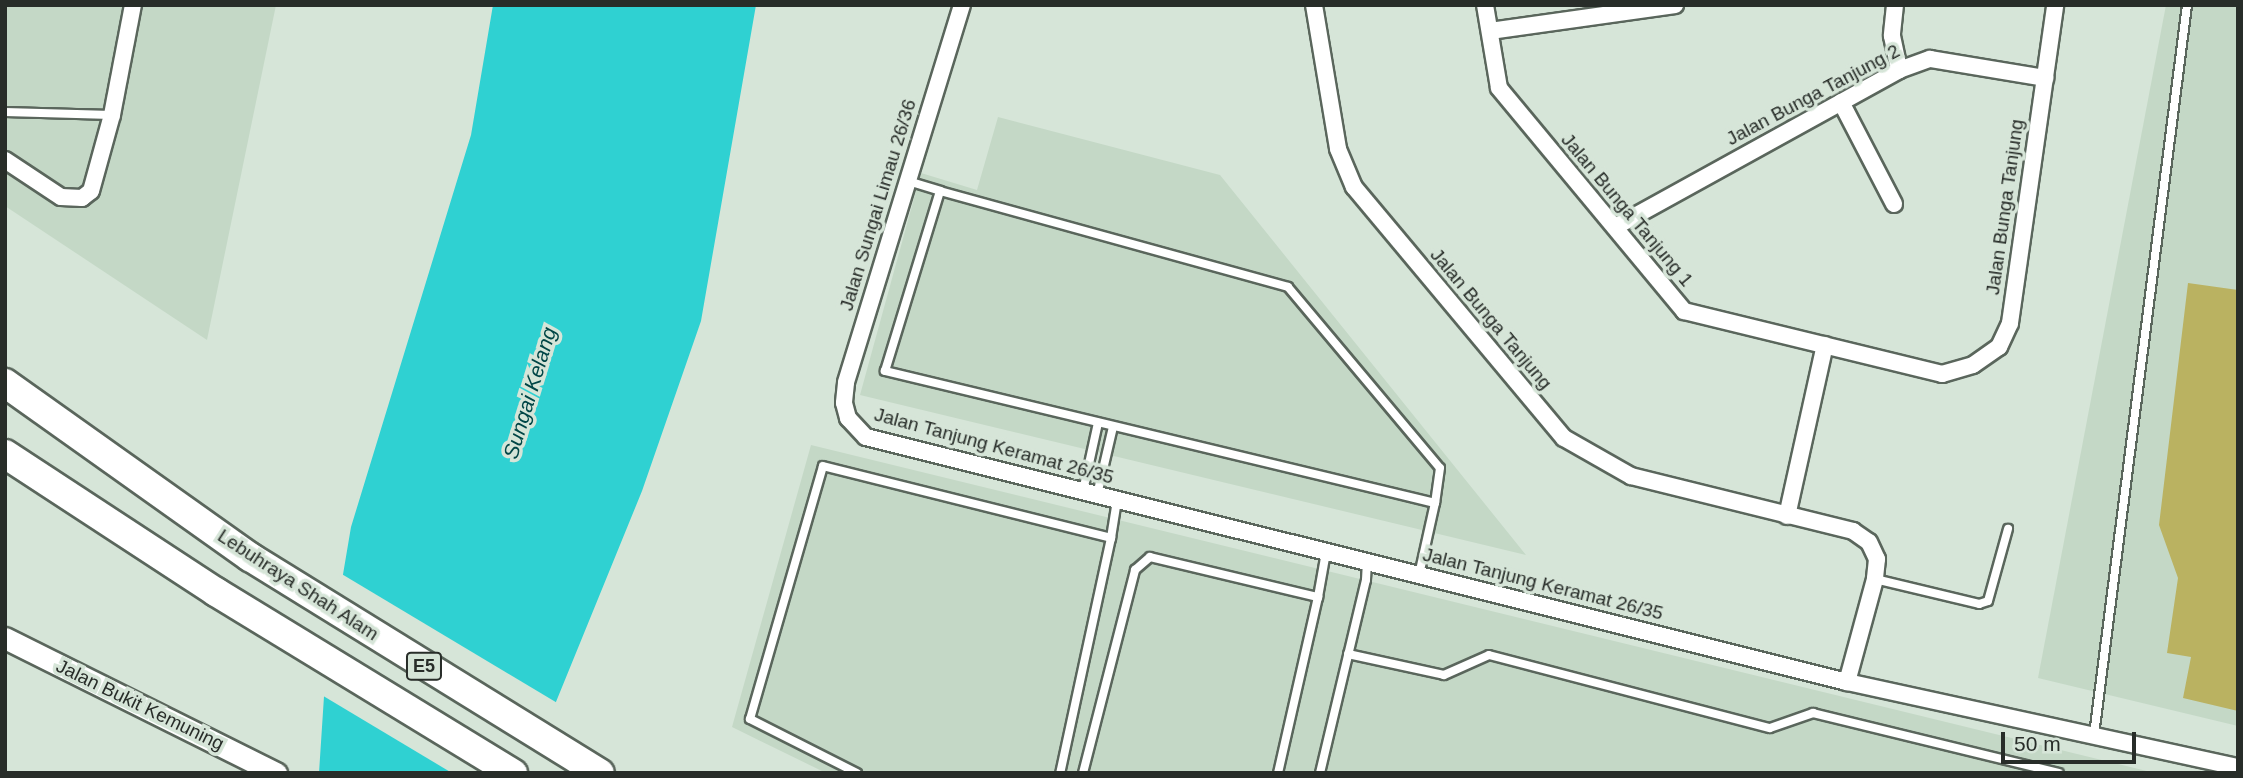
<!DOCTYPE html>
<style>
body{margin:0}
#map{position:relative;width:2243px;height:778px;overflow:hidden;background:#d6e5d8;font-family:Helvetica,sans-serif}
div>[style]{position:absolute}
[style*='--x']{left:calc(var(--x)*1px);top:calc(var(--y)*1px);width:calc(var(--w)*1px);rotate:calc(var(--a)*1deg)}
.built>*{inset:0;background:#c4d8c6}
.green>*{inset:0;background:#bab261}
.water>*{inset:0;background:#2fd1d2}
.pier>*{inset:0;background:#d6e5d8}
.roads{filter:drop-shadow(2px 0 #5a665c) drop-shadow(-2px 0 #5a665c) drop-shadow(0 2px #5a665c) drop-shadow(0 -2px #5a665c)}
.lane>*{height:8px;margin:-4px;padding:0 4px;transform-origin:4px;border-radius:4px;background:#fff}
.street>*{height:16px;margin:-8px;padding:0 8px;transform-origin:8px;border-radius:8px;background:#fff}
.secondary>*{height:21px;margin:-10.5px;padding:0 10.5px;transform-origin:10.5px;border-radius:10.5px;background:#fff}
.highway>*{height:28px;margin:-14px;padding:0 14px;transform-origin:14px;border-radius:14px;background:#fff}
span{translate:-50% -50%;white-space:nowrap;text-align:center;line-height:1.15;-webkit-text-stroke:7px #d6e5d8;paint-order:stroke}
.shield-label span{padding:2px 5px;background:#d6e5d8;border:2px solid;border-radius:5px;-webkit-text-stroke-width:0}
.shield-label{font-size:18px;color:#282d29;font-weight:700}
.street-label{font-size:19px;color:#282d29}
.water-label{font-size:21px;color:#004646;font-style:italic}
.frame{position:absolute;inset:0;border:7px solid #282d29;pointer-events:none}
.scale{position:absolute;left:2001px;top:732px;width:135px;height:32px;box-sizing:border-box;border:4px solid #282d29;border-top:0;padding-left:9px;font-size:21px;line-height:24px;white-space:nowrap;color:#282d29;-webkit-text-stroke:5px #d6e5d8;paint-order:stroke}
</style>
<div id="map">
<div class="built">
<div style="clip-path:polygon(5px 5px,276px 5px,207px 340px,5px 206px)"></div>
<div style="clip-path:polygon(2166px 5px,2238px 5px,2238px 726px,2038px 678px)"></div>
<div style="clip-path:polygon(998px 117px,1220px 175px,1526px 555px,860px 395px,921px 173px,977px 190px)"></div>
<div style="clip-path:polygon(811px 445px,2155px 773px,826px 773px,732px 727px)"></div>
</div>
<div class="green">
<div style="clip-path:polygon(2188px 283px,2238px 290px,2238px 711px,2183px 698px,2191px 657px,2167px 653px,2178px 578px,2159px 525px)"></div>
</div>
<div class="water">
<div style="clip-path:polygon(493px 5px,756px 5px,701px 321px,642px 491px,527px 773px,319px 773px,325px 681px,351px 527px,471px 135px)"></div>
</div>
<div class="pier">
<div style="clip-path:polygon(340px 573px,559px 704px,531px 773px,452px 773px,320px 694px)"></div>
</div>
<div class="roads">
<div class="lane">
<div style="--x:5;--y:112;--w:107;--a:1.6"></div>
<div style="--x:908;--y:181;--w:34;--a:17"></div>
<div style="--x:940;--y:191;--w:361;--a:15.4"></div>
<div style="--x:1288;--y:287;--w:236;--a:50"></div>
<div style="--x:1440;--y:468;--w:35;--a:98"></div>
<div style="--x:1435;--y:503;--w:566;--a:-166.5"></div>
<div style="--x:885;--y:371;--w:188;--a:-73"></div>
<div style="--x:1083;--y:491;--w:70;--a:-77.6"></div>
<div style="--x:1097;--y:495;--w:70;--a:-76.8"></div>
<div style="--x:1111;--y:538;--w:38;--a:-81"></div>
<div style="--x:1419;--y:575;--w:74;--a:-77.5"></div>
<div style="--x:1875;--y:579;--w:107;--a:13.5"></div>
<div style="--x:1979;--y:604;--w:9;--a:-18"></div>
<div style="--x:1988;--y:601;--w:75;--a:-74.5"></div>
<div style="--x:1318;--y:597;--w:46;--a:-79.9"></div>
<div style="--x:1348;--y:654;--w:98;--a:12.3"></div>
<div style="--x:1444;--y:675;--w:49;--a:-24"></div>
<div style="--x:1489;--y:655;--w:290;--a:14.6"></div>
<div style="--x:1770;--y:728;--w:46;--a:-19.2"></div>
<div style="--x:1813;--y:713;--w:253;--a:13.7"></div>
<div style="--x:2094;--y:735;--w:736;--a:-82.74"></div>
<div style="--x:857;--y:773;--w:120;--a:-153.2"></div>
<div style="--x:750;--y:719;--w:263;--a:-73.9"></div>
<div style="--x:823;--y:466;--w:297;--a:14"></div>
<div style="--x:1111;--y:538;--w:240;--a:102.2"></div>
<div style="--x:1083;--y:773;--w:210;--a:-75.6"></div>
<div style="--x:1135;--y:570;--w:20;--a:-41"></div>
<div style="--x:1150;--y:557;--w:173;--a:13.4"></div>
<div style="--x:1318;--y:597;--w:180;--a:102.8"></div>
<div style="--x:1320;--y:773;--w:198;--a:-76.6"></div>
<div style="--x:1366;--y:580;--w:18;--a:-87"></div>
</div>
<div class="street">
<div style="--x:962;--y:5;--w:395;--a:107.1"></div>
<div style="--x:846;--y:383;--w:20;--a:96"></div>
<div style="--x:844;--y:403;--w:16;--a:75"></div>
<div style="--x:848;--y:418;--w:26;--a:47"></div>
<div style="--x:866;--y:437;--w:1011;--a:14.02"></div>
<div style="--x:1847;--y:682;--w:400;--a:12.3"></div>
<div style="--x:1314;--y:5;--w:146;--a:80.5"></div>
<div style="--x:1338;--y:149;--w:41;--a:67.2"></div>
<div style="--x:1354;--y:187;--w:327;--a:50.1"></div>
<div style="--x:1564;--y:438;--w:77;--a:29.6"></div>
<div style="--x:1631;--y:476;--w:229;--a:13.9"></div>
<div style="--x:1853;--y:531;--w:19;--a:35"></div>
<div style="--x:1869;--y:542;--w:19;--a:65"></div>
<div style="--x:1877;--y:559;--w:20;--a:96"></div>
<div style="--x:1875;--y:579;--w:107;--a:105.2"></div>
<div style="--x:1485;--y:5;--w:84;--a:80.4"></div>
<div style="--x:1499;--y:88;--w:290;--a:50.3"></div>
<div style="--x:1684;--y:311;--w:266;--a:13.7"></div>
<div style="--x:1942;--y:374;--w:32;--a:-16"></div>
<div style="--x:1973;--y:365;--w:32;--a:-35"></div>
<div style="--x:1999;--y:347;--w:26;--a:-65"></div>
<div style="--x:2010;--y:323;--w:321;--a:-81.9"></div>
<div style="--x:1895;--y:5;--w:31;--a:96"></div>
<div style="--x:1892;--y:36;--w:35;--a:78"></div>
<div style="--x:1490;--y:31;--w:187;--a:-8"></div>
<div style="--x:1841;--y:102;--w:115;--a:62.5"></div>
<div style="--x:5;--y:160;--w:67;--a:33.5"></div>
<div style="--x:61;--y:197;--w:21;--a:3"></div>
<div style="--x:82;--y:198;--w:11;--a:-38"></div>
<div style="--x:91;--y:191;--w:79;--a:-74.6"></div>
<div style="--x:112;--y:115;--w:112;--a:-79.2"></div>
<div style="--x:1615;--y:227;--w:325;--a:-28.9"></div>
<div style="--x:1899;--y:70;--w:33;--a:-20"></div>
<div style="--x:1930;--y:59;--w:117;--a:9.4"></div>
<div style="--x:1787;--y:516;--w:175;--a:-77.5"></div>
</div>
<div class="secondary">
<div style="--x:5;--y:638;--w:303;--a:26.5"></div>
</div>
<div class="highway">
<div style="--x:5;--y:383;--w:301;--a:35.4"></div>
<div style="--x:250;--y:557;--w:411;--a:31.7"></div>
<div style="--x:5;--y:454;--w:252;--a:33.2"></div>
<div style="--x:216;--y:592;--w:348;--a:31.4"></div>
</div>
</div>
<div class="shield-label">
<span style="left:424px;top:666px">E5</span>
</div>
<div class="street-label">
<span style="left:1813px;top:95px;rotate:-28deg">Jalan Bunga Tanjung 2</span>
<span style="left:878px;top:205px;rotate:-73deg">Jalan Sungai Limau 26/36</span>
<span style="left:2005px;top:207px;rotate:-82deg">Jalan Bunga Tanjung</span>
<span style="left:1627px;top:210px;rotate:50deg">Jalan Bunga Tanjung 1</span>
<span style="left:1491px;top:319px;rotate:50deg">Jalan Bunga Tanjung</span>
<span style="left:994px;top:446px;rotate:15deg">Jalan Tanjung Keramat 26/35</span>
<span style="left:1543px;top:584px;rotate:14deg">Jalan Tanjung Keramat 26/35</span>
<span style="left:298px;top:585px;rotate:33deg">Lebuhraya Shah Alam</span>
<span style="left:140px;top:705px;rotate:26deg">Jalan Bukit Kemuning</span>
</div>
<div class="water-label">
<span style="left:530px;top:393px;rotate:-73deg">Sungai Kelang</span>
</div>
<div class="frame"></div>
<div class="scale">50 m</div>
</div>
